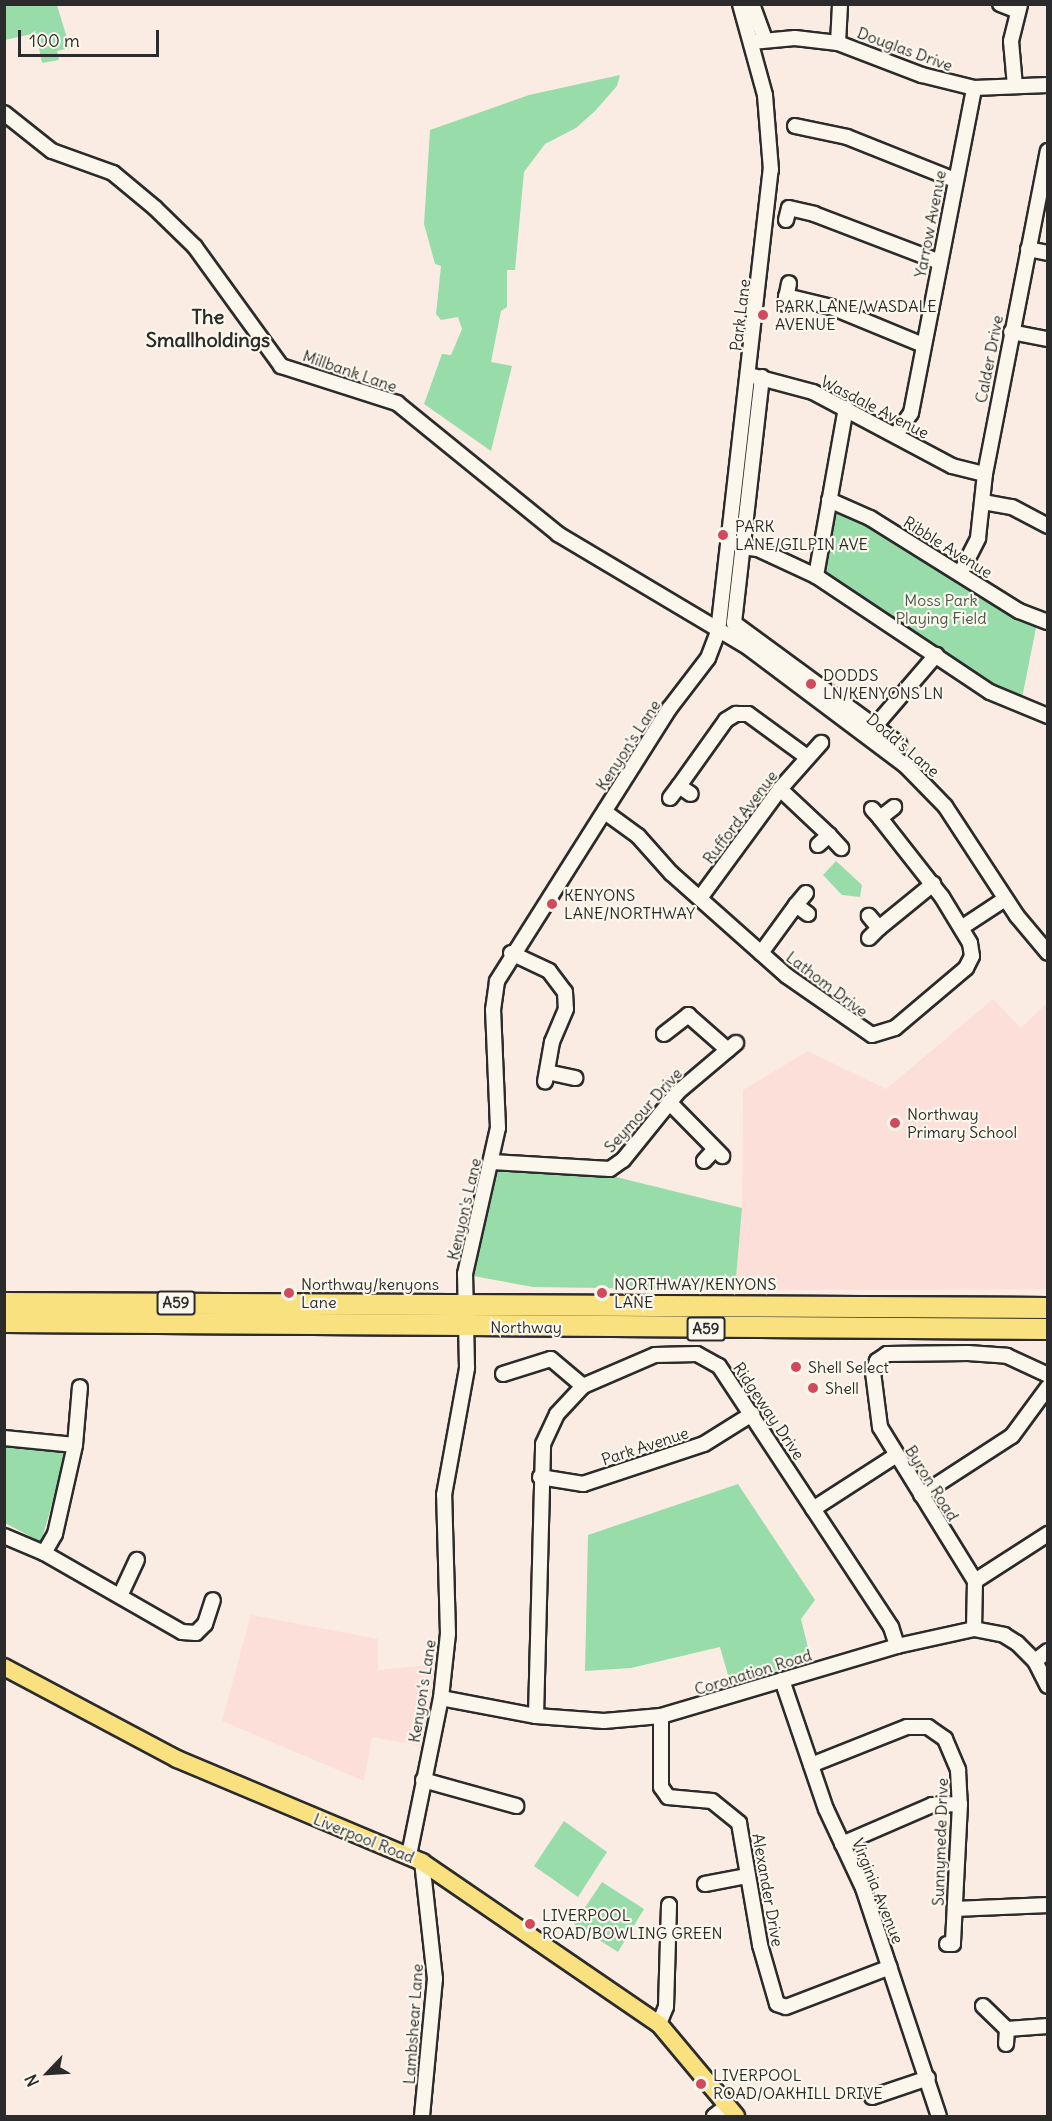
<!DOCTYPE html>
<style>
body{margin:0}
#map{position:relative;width:1052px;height:2121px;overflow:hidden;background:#fbece3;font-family:Delius,sans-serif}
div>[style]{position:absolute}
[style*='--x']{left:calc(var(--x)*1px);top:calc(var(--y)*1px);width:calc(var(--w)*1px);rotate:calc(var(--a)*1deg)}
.built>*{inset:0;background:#fcdfd8}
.green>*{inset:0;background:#98dda9}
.roads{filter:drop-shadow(2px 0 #2b2b2b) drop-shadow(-2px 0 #2b2b2b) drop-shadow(0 2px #2b2b2b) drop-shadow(0 -2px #2b2b2b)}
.minor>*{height:14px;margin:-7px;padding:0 7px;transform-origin:7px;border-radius:7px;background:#fbf7ec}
.major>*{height:16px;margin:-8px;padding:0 8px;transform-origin:8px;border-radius:8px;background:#fae180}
.highway>*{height:20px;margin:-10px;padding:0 10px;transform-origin:10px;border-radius:10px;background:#fae180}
.dots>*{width:16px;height:16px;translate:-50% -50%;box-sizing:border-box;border:3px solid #fbf7ec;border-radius:50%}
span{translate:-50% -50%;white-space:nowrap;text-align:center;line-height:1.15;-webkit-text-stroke:4.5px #fbf7ec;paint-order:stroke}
.shield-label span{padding:2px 4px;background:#fbf7ec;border:2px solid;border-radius:4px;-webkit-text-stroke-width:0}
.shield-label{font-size:15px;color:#2b2b2b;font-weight:700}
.street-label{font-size:16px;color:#2b2b2b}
.poi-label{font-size:16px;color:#2b2b2b}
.left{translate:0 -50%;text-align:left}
.park-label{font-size:16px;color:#46584a}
.quarter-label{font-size:20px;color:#2b2b2b;font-weight:700}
.frame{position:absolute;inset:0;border:6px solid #2b2b2b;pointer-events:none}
.north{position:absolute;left:18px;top:2043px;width:60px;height:60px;-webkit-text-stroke:4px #fbf7ec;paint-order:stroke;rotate:245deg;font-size:16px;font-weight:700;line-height:24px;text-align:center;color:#2b2b2b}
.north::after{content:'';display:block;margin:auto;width:21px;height:27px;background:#2b2b2b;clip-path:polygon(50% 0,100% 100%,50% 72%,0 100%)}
.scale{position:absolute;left:18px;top:30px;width:141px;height:27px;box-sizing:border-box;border:3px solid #2b2b2b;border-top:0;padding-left:8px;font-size:18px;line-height:21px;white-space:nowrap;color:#2b2b2b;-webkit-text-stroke:4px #fbf7ec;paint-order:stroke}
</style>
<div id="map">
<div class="built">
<div style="clip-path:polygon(993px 999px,1021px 1028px,1047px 1003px,1047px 1289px,735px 1290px,742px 1208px,743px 1090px,808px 1051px,886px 1089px)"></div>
<div style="clip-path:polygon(251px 1615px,378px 1639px,378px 1670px,436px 1664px,422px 1746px,372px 1737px,364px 1781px,222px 1721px)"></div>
</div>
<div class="green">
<div style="clip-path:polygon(4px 5px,57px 5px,70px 48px,57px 51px,59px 60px,42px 63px,36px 33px,5px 40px)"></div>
<div style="clip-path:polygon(620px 75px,617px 86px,595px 111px,576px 128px,545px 144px,524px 172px,515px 270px,507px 270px,507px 307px,501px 311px,491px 362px,512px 366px,491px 451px,424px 404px,442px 354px,451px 355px,462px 329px,458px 317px,441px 320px,436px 314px,441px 266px,435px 264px,424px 224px,430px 130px,529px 95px)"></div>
<div style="clip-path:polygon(832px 504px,1037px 623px,1021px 703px,990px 690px,820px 576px)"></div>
<div style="clip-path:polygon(836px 861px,862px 885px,860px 897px,842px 895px,823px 875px)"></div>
<div style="clip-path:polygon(494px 1165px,600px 1173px,742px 1208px,735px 1290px,533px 1287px,468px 1275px)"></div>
<div style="clip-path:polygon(4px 1446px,43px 1446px,63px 1451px,66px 1456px,41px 1542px,5px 1523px)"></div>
<div style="clip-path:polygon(738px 1484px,815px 1600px,801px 1619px,811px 1660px,731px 1686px,720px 1647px,631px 1668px,585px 1671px,588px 1535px)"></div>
<div style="clip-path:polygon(564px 1821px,607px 1852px,578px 1897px,534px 1866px)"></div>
<div style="clip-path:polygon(602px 1882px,644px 1909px,618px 1952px,574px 1924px)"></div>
</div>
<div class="roads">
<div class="minor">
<div style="--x:752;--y:4;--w:37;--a:70"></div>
<div style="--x:1000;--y:4;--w:17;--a:21"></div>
<div style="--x:752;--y:42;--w:43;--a:-5.3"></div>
<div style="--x:795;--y:38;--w:43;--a:6.6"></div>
<div style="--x:838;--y:43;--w:90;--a:20.9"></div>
<div style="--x:922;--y:75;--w:54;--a:14"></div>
<div style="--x:974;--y:88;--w:74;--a:-2.3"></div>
<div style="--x:838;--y:43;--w:39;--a:-87"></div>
<div style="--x:1015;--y:86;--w:45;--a:-95.1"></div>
<div style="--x:1011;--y:41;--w:38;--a:-76"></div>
<div style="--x:4;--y:113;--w:61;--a:38.4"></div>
<div style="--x:52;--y:151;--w:65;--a:19.8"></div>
<div style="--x:113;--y:173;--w:55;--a:39.8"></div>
<div style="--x:155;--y:208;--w:56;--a:44.3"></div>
<div style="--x:195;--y:247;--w:147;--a:54.1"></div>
<div style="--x:281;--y:366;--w:122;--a:17.7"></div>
<div style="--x:397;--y:403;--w:208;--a:39.1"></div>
<div style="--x:558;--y:534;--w:222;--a:30.8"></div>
<div style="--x:749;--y:648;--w:195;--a:36.9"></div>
<div style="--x:905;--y:765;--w:57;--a:45.7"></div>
<div style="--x:945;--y:806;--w:131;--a:56.8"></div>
<div style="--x:1017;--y:916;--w:48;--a:50"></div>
<div style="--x:795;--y:126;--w:53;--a:11.9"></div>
<div style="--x:847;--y:137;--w:116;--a:21.7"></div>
<div style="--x:786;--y:220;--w:12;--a:-76"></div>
<div style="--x:789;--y:208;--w:26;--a:13"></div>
<div style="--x:814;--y:214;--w:135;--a:20.9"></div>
<div style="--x:1028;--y:249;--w:20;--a:11"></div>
<div style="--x:786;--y:296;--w:46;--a:13.7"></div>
<div style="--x:831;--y:307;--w:100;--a:22.4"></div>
<div style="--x:785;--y:304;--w:21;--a:-79"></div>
<div style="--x:1011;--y:332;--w:38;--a:11"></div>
<div style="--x:753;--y:376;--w:62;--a:14.9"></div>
<div style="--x:813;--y:392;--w:157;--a:28"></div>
<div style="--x:952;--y:466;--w:34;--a:14"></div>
<div style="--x:762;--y:377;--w:248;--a:96.5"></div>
<div style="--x:734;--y:623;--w:205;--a:36.3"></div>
<div style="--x:897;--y:433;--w:24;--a:-55"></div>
<div style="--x:911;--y:413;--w:331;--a:-79"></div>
<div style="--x:829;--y:500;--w:45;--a:23.7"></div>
<div style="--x:870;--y:518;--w:176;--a:32"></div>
<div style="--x:1019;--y:611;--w:31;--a:21"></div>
<div style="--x:983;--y:502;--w:29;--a:10"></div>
<div style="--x:1012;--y:507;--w:41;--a:27.8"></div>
<div style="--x:741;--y:547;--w:17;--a:7"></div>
<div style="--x:758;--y:549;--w:64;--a:25"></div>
<div style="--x:816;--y:576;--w:209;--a:33.7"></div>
<div style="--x:990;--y:692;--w:63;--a:22.5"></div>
<div style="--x:961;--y:572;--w:38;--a:-63"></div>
<div style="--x:978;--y:538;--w:64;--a:-83.8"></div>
<div style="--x:985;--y:474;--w:329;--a:-79"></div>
<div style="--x:816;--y:576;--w:171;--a:-79.9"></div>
<div style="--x:875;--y:726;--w:94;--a:-49.3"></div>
<div style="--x:679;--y:786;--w:81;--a:-54.5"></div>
<div style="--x:726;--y:720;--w:12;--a:-31"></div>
<div style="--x:736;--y:714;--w:12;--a:0"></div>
<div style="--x:748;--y:714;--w:73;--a:36.1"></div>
<div style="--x:780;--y:789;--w:67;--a:43.2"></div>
<div style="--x:670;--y:798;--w:15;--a:-53"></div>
<div style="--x:679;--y:786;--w:14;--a:34"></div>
<div style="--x:872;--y:809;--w:12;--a:48"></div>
<div style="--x:880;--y:818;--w:18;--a:-38"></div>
<div style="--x:605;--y:812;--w:41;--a:36"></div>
<div style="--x:638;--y:836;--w:50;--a:48.3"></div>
<div style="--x:671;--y:873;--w:155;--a:41.6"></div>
<div style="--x:787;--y:976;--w:103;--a:34.8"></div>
<div style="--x:872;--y:1035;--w:24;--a:-17"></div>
<div style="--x:895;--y:1028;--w:93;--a:-40.2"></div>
<div style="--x:966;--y:968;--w:13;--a:-63"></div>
<div style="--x:972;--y:956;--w:13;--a:-99"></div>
<div style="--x:970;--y:943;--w:54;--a:-121.3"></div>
<div style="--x:942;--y:897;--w:100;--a:-128.1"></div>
<div style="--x:818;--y:845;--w:15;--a:-42"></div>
<div style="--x:829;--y:835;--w:18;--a:47"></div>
<div style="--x:806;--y:893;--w:16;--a:130"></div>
<div style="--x:796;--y:905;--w:15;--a:37"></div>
<div style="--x:700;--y:898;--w:135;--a:-53.7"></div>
<div style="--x:780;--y:789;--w:62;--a:-48.3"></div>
<div style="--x:879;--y:928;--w:70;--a:-39.2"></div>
<div style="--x:961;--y:928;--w:53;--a:-33.4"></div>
<div style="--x:869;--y:938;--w:14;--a:-45"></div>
<div style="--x:879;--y:928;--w:16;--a:-130"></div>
<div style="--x:511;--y:953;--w:42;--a:25.3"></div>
<div style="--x:549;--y:971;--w:26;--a:53"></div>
<div style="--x:565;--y:992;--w:17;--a:87"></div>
<div style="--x:566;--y:1009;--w:36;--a:113"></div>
<div style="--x:552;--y:1042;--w:40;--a:100"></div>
<div style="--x:761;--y:953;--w:59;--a:-53.9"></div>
<div style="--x:664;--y:1034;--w:31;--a:-38"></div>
<div style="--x:688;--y:1015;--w:53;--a:41.2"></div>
<div style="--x:547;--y:1072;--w:29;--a:12"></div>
<div style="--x:669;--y:1102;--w:76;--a:45.5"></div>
<div style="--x:704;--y:1161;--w:16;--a:-47"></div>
<div style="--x:492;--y:1162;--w:118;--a:3.4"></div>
<div style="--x:610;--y:1169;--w:16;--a:-35"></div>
<div style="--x:623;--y:1160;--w:87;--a:-51"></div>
<div style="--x:678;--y:1092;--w:76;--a:-40.2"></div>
<div style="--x:503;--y:1374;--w:50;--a:-17.4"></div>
<div style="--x:551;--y:1359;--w:42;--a:40.2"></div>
<div style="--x:4;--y:1438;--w:71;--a:5.6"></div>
<div style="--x:540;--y:1477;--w:44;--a:9.2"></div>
<div style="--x:583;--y:1484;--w:127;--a:-18.3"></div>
<div style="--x:704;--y:1444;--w:57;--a:-32"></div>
<div style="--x:921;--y:1495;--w:108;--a:-33"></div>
<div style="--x:1012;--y:1436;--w:61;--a:-53.7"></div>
<div style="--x:813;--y:1509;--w:98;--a:-32.9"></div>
<div style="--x:4;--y:1536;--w:43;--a:23"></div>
<div style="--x:44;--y:1553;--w:159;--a:29.8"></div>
<div style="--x:182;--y:1632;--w:14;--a:4"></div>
<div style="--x:196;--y:1633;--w:13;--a:-45"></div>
<div style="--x:205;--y:1624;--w:25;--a:-72"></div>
<div style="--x:44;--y:1553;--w:22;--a:-60"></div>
<div style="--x:55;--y:1534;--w:91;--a:-77.3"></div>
<div style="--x:75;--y:1445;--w:58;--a:-85.1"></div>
<div style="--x:975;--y:1581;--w:87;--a:-32.8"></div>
<div style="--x:120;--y:1596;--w:40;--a:-65"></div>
<div style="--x:974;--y:1629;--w:48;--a:-88.8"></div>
<div style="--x:975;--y:1581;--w:181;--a:-121.7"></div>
<div style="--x:880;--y:1427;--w:55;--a:-97.3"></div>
<div style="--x:873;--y:1372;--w:12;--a:-70"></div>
<div style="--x:877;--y:1361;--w:12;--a:-35"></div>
<div style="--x:887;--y:1354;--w:81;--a:-0.7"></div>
<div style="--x:968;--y:1353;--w:39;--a:4"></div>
<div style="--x:1007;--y:1356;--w:45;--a:24.9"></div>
<div style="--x:1035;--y:1661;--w:16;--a:-38"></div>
<div style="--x:782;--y:1680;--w:136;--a:71.2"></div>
<div style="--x:826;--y:1809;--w:87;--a:64.9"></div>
<div style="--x:863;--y:1888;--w:240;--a:71.6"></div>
<div style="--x:441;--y:1698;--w:97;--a:10.7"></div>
<div style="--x:536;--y:1716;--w:68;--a:4.2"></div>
<div style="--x:604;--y:1721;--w:57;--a:-5"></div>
<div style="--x:661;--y:1716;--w:246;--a:-16.5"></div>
<div style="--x:897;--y:1646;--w:79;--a:-12.4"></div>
<div style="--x:974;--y:1629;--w:31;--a:11"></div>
<div style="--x:1004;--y:1635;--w:15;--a:32"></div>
<div style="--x:1017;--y:1643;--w:25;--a:45"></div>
<div style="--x:1035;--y:1661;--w:28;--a:63"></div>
<div style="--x:536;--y:1716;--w:272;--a:-88.5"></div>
<div style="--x:543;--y:1444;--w:33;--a:-65"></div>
<div style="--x:557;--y:1414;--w:38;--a:-47"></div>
<div style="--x:583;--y:1386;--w:78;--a:-23.3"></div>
<div style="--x:655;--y:1355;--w:42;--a:-1.4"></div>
<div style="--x:697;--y:1354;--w:25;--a:29"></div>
<div style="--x:719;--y:1366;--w:313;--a:56.6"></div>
<div style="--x:891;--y:1627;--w:20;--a:72"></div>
<div style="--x:661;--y:1716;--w:71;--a:90"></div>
<div style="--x:661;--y:1787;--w:12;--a:55"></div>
<div style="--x:668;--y:1797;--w:44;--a:5.2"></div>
<div style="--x:712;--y:1801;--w:35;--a:39"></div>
<div style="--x:739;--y:1823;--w:124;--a:80.2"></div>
<div style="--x:760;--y:1945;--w:61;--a:73.9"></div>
<div style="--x:777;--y:2004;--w:9;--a:18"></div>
<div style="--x:786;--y:2007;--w:111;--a:-21"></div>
<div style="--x:811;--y:1765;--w:103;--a:-21.6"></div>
<div style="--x:907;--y:1727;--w:21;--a:0"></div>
<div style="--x:928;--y:1727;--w:21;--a:35"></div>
<div style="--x:945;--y:1739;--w:34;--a:67"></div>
<div style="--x:958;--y:1770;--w:34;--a:87"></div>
<div style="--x:960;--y:1804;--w:140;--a:92.9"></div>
<div style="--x:953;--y:1944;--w:6;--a:180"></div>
<div style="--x:423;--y:1780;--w:97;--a:15.6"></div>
<div style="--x:842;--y:1844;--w:98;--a:-23.4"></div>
<div style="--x:932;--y:1805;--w:28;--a:-2"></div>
<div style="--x:409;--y:1855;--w:160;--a:-78.5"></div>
<div style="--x:441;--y:1698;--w:64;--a:-83.8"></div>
<div style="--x:448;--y:1634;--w:139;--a:-91.6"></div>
<div style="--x:444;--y:1495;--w:129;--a:-79.7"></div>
<div style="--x:467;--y:1368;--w:94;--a:-91.2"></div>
<div style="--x:465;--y:1274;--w:150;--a:-77.3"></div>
<div style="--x:498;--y:1128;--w:118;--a:-92.4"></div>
<div style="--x:493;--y:1010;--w:29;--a:-82"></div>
<div style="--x:497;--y:981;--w:322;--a:-57.7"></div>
<div style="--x:669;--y:709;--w:64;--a:-52.6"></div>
<div style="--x:708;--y:658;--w:28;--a:-69"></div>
<div style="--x:718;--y:632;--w:465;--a:-83.5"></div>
<div style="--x:771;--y:170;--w:75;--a:-94.6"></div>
<div style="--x:765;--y:95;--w:94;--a:-105.4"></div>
<div style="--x:705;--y:1884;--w:43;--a:-10.8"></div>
<div style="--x:955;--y:1909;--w:93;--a:-2.5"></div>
<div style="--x:983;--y:2006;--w:33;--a:44"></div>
<div style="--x:1007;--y:2029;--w:41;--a:-4.2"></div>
<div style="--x:659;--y:2024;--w:18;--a:-68"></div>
<div style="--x:666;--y:2007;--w:102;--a:-88.3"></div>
<div style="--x:1006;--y:2044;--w:15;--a:-86"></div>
<div style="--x:872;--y:2097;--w:59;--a:-18.7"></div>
<div style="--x:422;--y:2116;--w:138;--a:-84.6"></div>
<div style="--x:435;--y:1979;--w:118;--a:-96.3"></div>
<div style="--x:714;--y:2116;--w:16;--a:-38"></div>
</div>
<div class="major">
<div style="--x:4;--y:1667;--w:196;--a:28"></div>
<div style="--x:177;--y:1759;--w:266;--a:22.8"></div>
<div style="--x:422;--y:1862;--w:287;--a:34.4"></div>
<div style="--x:659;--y:2024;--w:120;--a:50.1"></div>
</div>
<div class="highway">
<div style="--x:4;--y:1303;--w:1044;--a:0.27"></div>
<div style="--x:4;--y:1322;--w:1044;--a:0.38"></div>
</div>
</div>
<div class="dots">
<div style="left:763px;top:315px;background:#d1495b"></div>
<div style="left:723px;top:535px;background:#d1495b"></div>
<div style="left:811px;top:684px;background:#d1495b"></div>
<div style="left:552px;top:904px;background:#d1495b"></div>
<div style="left:895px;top:1123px;background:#d1495b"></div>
<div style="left:289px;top:1293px;background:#d1495b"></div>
<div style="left:602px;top:1293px;background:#d1495b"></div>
<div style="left:796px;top:1367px;background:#d1495b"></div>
<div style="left:813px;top:1388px;background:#d1495b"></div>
<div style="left:530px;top:1924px;background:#d1495b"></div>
<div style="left:701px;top:2084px;background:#d1495b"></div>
</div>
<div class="shield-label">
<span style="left:176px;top:1303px">A59</span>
<span style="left:706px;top:1329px">A59</span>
</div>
<div class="street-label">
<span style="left:905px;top:49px;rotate:20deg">Douglas Drive</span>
<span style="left:930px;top:224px;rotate:-79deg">Yarrow Avenue</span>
<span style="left:740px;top:315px;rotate:-83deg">Park Lane</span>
<span style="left:989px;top:359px;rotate:-79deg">Calder Drive</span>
<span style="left:350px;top:371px;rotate:19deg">Millbank Lane</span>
<span style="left:875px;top:407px;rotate:27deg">Wasdale Avenue</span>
<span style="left:948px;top:547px;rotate:32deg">Ribble Avenue</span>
<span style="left:628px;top:745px;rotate:-57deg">Kenyon's Lane</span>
<span style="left:903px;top:745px;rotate:40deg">Dodd's Lane</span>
<span style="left:740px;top:817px;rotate:-53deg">Rufford Avenue</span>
<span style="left:827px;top:984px;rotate:37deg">Lathom Drive</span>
<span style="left:643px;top:1110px;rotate:-48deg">Seymour Drive</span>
<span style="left:464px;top:1209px;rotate:-77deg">Kenyon's Lane</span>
<span style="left:526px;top:1327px">Northway</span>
<span style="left:769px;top:1411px;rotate:56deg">Ridgeway Drive</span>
<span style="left:645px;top:1446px;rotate:-18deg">Park Avenue</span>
<span style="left:932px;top:1483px;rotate:58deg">Byron Road</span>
<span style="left:753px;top:1672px;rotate:-17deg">Coronation Road</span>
<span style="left:422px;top:1691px;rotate:-81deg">Kenyon's Lane</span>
<span style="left:364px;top:1838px;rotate:22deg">Liverpool Road</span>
<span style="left:940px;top:1842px;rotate:-88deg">Sunnymede Drive</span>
<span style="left:768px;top:1890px;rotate:80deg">Alexander Drive</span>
<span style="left:878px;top:1891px;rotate:68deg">Virginia Avenue</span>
<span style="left:413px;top:2024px;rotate:-86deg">Lambshear Lane</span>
</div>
<div class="poi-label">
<span class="left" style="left:775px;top:315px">PARK LANE/WASDALE<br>AVENUE</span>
<span class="left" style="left:735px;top:535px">PARK<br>LANE/GILPIN AVE</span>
<span class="left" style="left:823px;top:684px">DODDS<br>LN/KENYONS LN</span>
<span class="left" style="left:564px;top:904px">KENYONS<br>LANE/NORTHWAY</span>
<span class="left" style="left:907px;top:1123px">Northway<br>Primary School</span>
<span class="left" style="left:301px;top:1293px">Northway/kenyons<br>Lane</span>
<span class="left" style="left:614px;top:1293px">NORTHWAY/KENYONS<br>LANE</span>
<span class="left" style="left:808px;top:1367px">Shell Select</span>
<span class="left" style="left:825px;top:1388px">Shell</span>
<span class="left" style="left:542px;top:1924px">LIVERPOOL<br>ROAD/BOWLING GREEN</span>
<span class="left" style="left:713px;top:2084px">LIVERPOOL<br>ROAD/OAKHILL DRIVE</span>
</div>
<div class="park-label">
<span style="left:941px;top:609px">Moss Park<br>Playing Field</span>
</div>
<div class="quarter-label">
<span style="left:208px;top:328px">The<br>Smallholdings</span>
</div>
<div class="frame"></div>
<div class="north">N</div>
<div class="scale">100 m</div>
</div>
